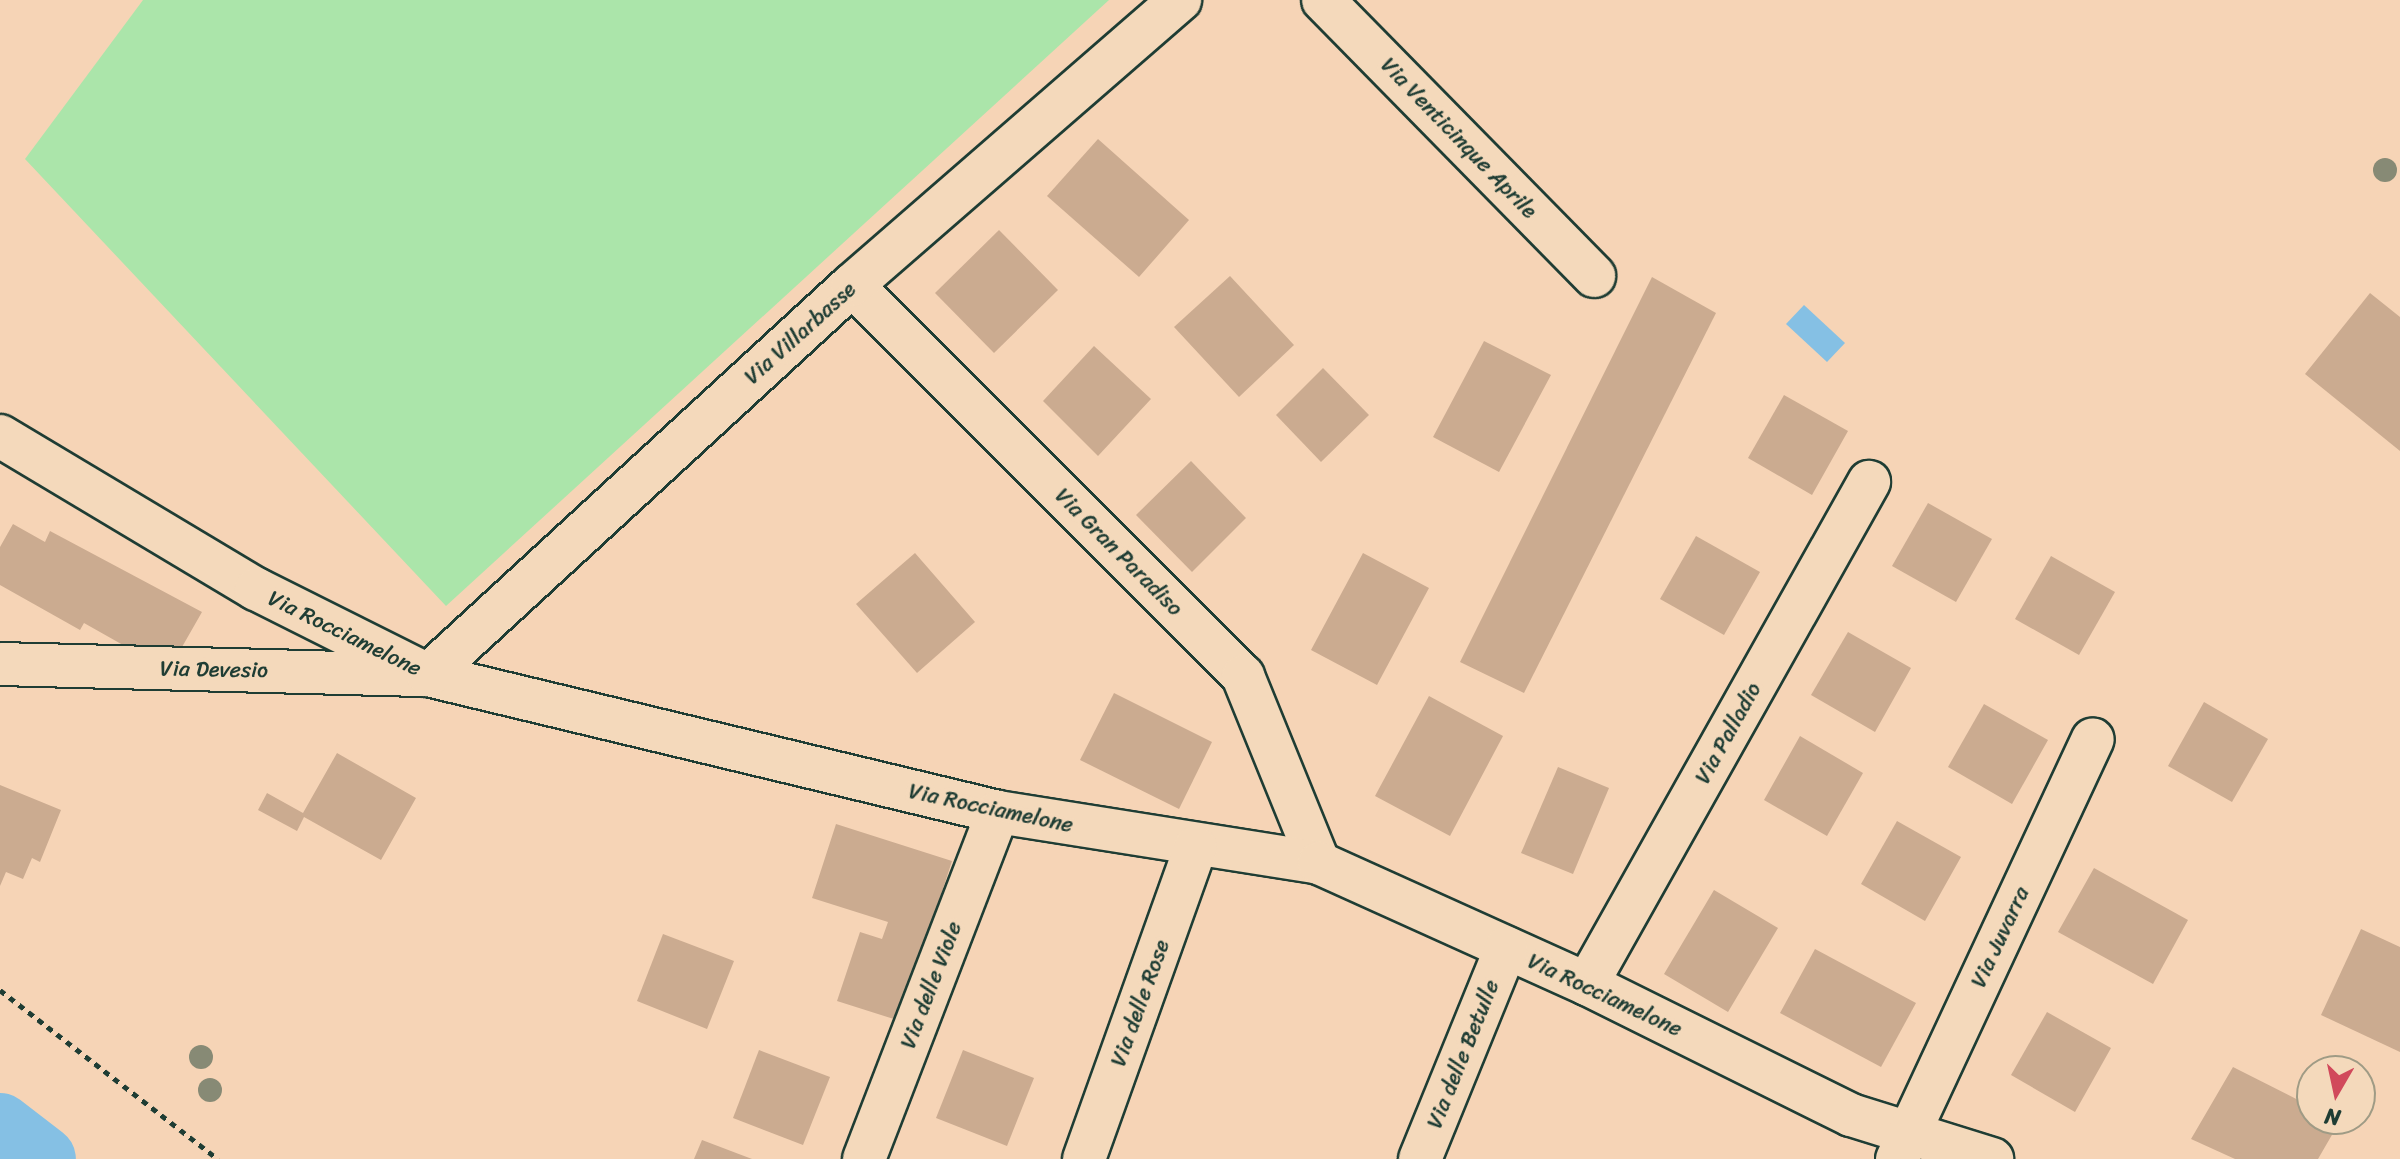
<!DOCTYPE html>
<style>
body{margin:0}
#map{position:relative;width:2400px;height:1159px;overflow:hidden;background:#f6d4b6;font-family:Sriracha,sans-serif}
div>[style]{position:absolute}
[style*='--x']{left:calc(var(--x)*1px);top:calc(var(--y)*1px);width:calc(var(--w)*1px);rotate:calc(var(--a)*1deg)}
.green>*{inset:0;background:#abe5aa}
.water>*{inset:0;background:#85c0e4}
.river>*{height:66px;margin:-33px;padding:0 33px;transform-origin:33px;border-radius:33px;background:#85c0e4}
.building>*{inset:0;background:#cbab90}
.path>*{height:5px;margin-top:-2.5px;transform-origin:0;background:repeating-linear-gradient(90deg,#1f3d34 0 6px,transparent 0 12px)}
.roads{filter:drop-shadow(2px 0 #1f3d34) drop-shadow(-2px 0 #1f3d34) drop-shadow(0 2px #1f3d34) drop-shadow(0 -2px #1f3d34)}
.street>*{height:42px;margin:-21px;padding:0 21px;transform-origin:21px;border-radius:21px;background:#f4d9bb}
.trees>*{width:24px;height:24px;margin:-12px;border-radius:50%;background:#878a75}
span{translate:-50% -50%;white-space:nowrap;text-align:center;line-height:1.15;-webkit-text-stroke:8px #f4d9bb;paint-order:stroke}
.street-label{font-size:22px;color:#1f3d34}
.north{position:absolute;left:2296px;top:1055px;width:80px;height:80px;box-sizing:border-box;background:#f4d9bb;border:2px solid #9f9b85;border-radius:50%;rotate:189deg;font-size:22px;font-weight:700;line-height:32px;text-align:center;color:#1f3d34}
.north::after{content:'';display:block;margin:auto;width:28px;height:36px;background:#d1495b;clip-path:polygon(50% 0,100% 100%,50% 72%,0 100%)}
</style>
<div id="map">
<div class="green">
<div style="clip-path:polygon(143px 0,1109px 0,446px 606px,25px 159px)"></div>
</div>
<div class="water">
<div style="clip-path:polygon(1804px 305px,1845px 343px,1827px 362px,1786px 324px)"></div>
</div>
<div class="river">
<div style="--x:0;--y:1126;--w:54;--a:37.5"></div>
</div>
<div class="building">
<div style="clip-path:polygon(1098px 139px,1189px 220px,1139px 277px,1047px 196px)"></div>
<div style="clip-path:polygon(999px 230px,1058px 290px,994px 353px,935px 293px)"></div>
<div style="clip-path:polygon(1230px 276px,1294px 345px,1239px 397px,1174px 327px)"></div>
<div style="clip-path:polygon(1652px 277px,1716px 313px,1524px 693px,1460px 662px)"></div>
<div style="clip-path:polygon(2370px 293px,2400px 317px,2400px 451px,2305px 374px)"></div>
<div style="clip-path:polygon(1484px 341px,1551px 375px,1499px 472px,1433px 437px)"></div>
<div style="clip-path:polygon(1094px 346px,1151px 399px,1098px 456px,1043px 401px)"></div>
<div style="clip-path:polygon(1323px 368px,1369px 415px,1321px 462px,1276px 415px)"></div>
<div style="clip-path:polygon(1784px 395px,1848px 431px,1812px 495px,1748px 458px)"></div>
<div style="clip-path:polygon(1191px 461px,1246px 518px,1192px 572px,1136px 515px)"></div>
<div style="clip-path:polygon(1928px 503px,1992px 539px,1956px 602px,1892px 566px)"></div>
<div style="clip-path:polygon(13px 524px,45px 542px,50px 531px,202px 612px,174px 661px,146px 658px,84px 623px,80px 630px,0 585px,0 547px)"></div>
<div style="clip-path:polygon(1696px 536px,1760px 572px,1724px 635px,1660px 599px)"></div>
<div style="clip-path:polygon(915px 553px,975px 622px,917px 673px,856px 604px)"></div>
<div style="clip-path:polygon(1363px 553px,1429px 588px,1377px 685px,1311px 650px)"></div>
<div style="clip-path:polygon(2051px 556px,2115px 592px,2079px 655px,2015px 619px)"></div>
<div style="clip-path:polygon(1848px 632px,1911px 668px,1875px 732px,1811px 695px)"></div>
<div style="clip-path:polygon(1114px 693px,1212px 742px,1179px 809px,1080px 760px)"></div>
<div style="clip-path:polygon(1429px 696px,1503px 736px,1450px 836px,1375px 796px)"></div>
<div style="clip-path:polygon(2204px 702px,2268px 739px,2232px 802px,2168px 766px)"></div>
<div style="clip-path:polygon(1984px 704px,2048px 740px,2012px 804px,1948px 767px)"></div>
<div style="clip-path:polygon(1800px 736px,1863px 773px,1827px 836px,1764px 800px)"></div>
<div style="clip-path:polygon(337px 753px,416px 798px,381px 860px,304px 817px,297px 831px,258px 810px,267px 793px,303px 813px)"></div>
<div style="clip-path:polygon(1558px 767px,1609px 788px,1573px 874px,1521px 853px)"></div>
<div style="clip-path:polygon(0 785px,61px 810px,40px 862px,32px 858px,23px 879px,6px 872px,0 886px)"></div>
<div style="clip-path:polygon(1897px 821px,1961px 857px,1925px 921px,1861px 884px)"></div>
<div style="clip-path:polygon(836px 824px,952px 861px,900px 1021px,837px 1001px,860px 932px,882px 939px,888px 922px,812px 898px)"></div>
<div style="clip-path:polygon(2094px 868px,2188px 920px,2153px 984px,2058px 932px)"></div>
<div style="clip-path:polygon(1714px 890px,1778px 928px,1728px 1012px,1664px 974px)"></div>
<div style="clip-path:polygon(2361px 929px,2400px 947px,2400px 1052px,2321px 1015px)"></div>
<div style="clip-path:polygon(663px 934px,734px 961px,707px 1029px,637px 1001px)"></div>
<div style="clip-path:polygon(1815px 949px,1916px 1003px,1881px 1067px,1780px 1013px)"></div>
<div style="clip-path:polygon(2047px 1012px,2111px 1048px,2075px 1112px,2011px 1075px)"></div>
<div style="clip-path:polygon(759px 1050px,830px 1077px,803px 1145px,733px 1118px)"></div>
<div style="clip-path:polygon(963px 1050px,1034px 1078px,1007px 1146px,936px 1118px)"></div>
<div style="clip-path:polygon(2233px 1067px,2312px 1107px,2312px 1119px,2340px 1121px,2318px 1159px,2235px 1159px,2191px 1139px)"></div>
<div style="clip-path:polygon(702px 1140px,752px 1159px,694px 1159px)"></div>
</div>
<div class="path">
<div style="--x:0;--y:990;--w:276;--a:37.8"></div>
</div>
<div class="roads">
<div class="street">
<div style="--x:1323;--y:0;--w:387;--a:45.5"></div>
<div style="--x:852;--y:285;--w:553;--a:45"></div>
<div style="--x:1243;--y:676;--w:202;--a:67.9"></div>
<div style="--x:0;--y:436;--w:298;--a:30.9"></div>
<div style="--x:256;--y:589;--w:192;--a:26.6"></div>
<div style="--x:428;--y:675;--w:586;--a:13.51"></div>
<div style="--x:998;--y:812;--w:325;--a:9"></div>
<div style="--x:1319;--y:863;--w:294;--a:24.3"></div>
<div style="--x:1587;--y:984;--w:295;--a:26.4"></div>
<div style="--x:1851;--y:1115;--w:148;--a:17.3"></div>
<div style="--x:0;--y:664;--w:428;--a:1.5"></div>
<div style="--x:428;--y:675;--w:576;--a:-42.61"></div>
<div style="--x:852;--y:285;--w:435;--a:-41"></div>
<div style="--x:1587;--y:984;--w:576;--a:-60.67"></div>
<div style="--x:864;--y:1159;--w:372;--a:-68.9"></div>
<div style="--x:1084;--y:1159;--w:331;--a:-70.3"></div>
<div style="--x:1420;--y:1159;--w:228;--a:-67.8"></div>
<div style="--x:1897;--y:1159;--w:463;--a:-65"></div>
</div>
</div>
<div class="trees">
<div style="left:2385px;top:170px"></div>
<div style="left:201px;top:1057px"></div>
<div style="left:210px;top:1090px"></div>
</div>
<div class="street-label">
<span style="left:1459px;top:138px;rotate:46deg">Via Venticinque Aprile</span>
<span style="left:800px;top:333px;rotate:-42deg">Via Villarbasse</span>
<span style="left:1119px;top:552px;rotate:45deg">Via Gran Paradiso</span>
<span style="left:345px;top:633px;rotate:26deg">Via Rocciamelone</span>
<span style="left:214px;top:669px;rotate:1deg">Via Devesio</span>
<span style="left:1728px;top:733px;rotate:-61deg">Via Palladio</span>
<span style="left:991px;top:808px;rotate:12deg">Via Rocciamelone</span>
<span style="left:2000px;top:937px;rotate:-65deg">Via Juvarra</span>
<span style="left:931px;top:985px;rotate:-69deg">Via delle Viole</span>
<span style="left:1605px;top:995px;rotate:25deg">Via Rocciamelone</span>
<span style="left:1140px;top:1003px;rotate:-70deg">Via delle Rose</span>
<span style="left:1463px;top:1054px;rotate:-68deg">Via delle Betulle</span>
</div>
<div class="north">N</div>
</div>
